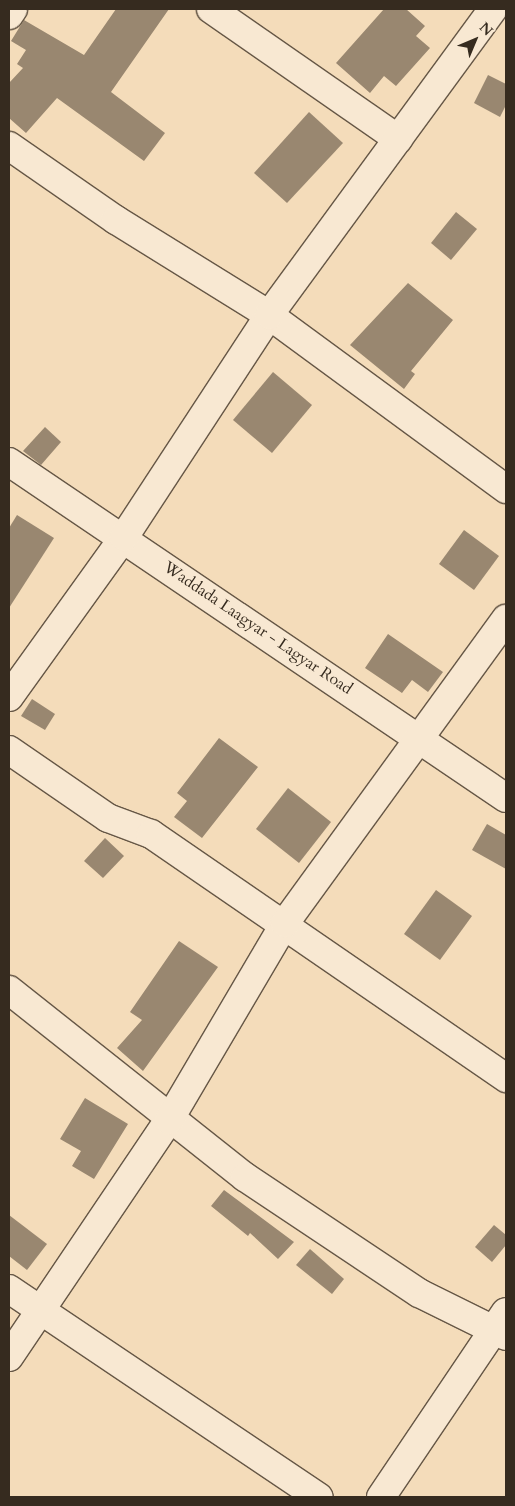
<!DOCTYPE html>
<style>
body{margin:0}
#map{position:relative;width:515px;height:1506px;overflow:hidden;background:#f4dcba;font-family:Cardo,serif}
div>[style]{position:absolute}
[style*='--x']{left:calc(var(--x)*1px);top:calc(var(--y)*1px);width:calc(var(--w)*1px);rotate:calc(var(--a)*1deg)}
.building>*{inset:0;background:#998770}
.roads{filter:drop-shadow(1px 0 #665746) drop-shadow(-1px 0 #665746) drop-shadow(0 1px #665746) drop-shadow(0 -1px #665746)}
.minor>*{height:28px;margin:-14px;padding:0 14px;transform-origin:14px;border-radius:14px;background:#f8e8d2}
span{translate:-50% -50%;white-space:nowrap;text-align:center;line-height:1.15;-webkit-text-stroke:4px #f8e8d2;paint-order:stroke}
.street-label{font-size:16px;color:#362b1f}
.frame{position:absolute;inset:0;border:10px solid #362b1f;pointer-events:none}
.north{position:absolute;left:450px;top:15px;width:50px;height:50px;-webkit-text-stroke:4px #f8e8d2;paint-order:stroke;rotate:45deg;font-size:14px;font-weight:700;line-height:20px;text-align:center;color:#362b1f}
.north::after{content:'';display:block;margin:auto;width:18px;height:22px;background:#362b1f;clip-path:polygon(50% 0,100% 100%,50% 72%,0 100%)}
</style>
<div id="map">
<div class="building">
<div style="clip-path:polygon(116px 9px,169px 9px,111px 92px,165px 133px,144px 161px,57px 98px,26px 133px,9px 118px,9px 83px,23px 68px,17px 64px,26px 50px,11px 41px,24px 20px,84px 55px)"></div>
<div style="clip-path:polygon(384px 9px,406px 9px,425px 26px,416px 36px,430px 48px,396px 86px,384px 76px,370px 93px,336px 63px)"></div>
<div style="clip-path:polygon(488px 75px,506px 84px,506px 105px,500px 117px,474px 103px)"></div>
<div style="clip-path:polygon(309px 112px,343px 143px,287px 203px,254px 173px)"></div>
<div style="clip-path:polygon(456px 212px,477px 229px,451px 260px,431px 243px)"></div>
<div style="clip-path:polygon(408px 283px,453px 320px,411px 371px,415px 374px,404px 389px,350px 345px)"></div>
<div style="clip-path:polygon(273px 372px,312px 405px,272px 453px,233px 420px)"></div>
<div style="clip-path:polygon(45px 427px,61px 442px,41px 465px,23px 451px)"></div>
<div style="clip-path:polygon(17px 515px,54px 538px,9px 608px,9px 528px)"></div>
<div style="clip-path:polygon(464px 530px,499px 556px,474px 590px,439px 564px)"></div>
<div style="clip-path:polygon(388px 634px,443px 672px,428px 692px,412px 680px,402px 693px,365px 668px)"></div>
<div style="clip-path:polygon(32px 699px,55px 714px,45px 730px,21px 716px)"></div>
<div style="clip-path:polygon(219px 738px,258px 767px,202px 838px,174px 817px,187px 801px,177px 793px)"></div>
<div style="clip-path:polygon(288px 788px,331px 822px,299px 863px,256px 829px)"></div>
<div style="clip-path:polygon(487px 824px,506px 835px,506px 869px,472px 850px)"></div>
<div style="clip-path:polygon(105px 838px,124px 856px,103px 878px,84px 861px)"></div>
<div style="clip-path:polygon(436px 890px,472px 916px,440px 960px,404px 934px)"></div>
<div style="clip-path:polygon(179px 941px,218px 967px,143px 1071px,117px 1048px,142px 1020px,130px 1012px)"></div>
<div style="clip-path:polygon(85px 1098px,128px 1124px,94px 1179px,72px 1166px,81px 1151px,60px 1139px)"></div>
<div style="clip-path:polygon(224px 1190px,294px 1242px,278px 1259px,250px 1233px,248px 1236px,211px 1206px)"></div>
<div style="clip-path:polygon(9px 1215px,47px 1244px,27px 1270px,9px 1256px)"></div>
<div style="clip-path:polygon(494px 1225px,506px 1235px,506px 1245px,492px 1262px,475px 1247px)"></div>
<div style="clip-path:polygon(310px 1249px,344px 1279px,332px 1294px,296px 1265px)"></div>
</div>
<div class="roads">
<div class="minor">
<div style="--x:211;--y:9;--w:228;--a:34.8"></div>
<div style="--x:9;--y:15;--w:7;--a:-56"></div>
<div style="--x:9;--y:146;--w:130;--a:34.7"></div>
<div style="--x:116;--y:220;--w:180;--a:31.8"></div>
<div style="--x:269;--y:315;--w:294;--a:36.3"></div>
<div style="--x:9;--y:462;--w:600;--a:34.06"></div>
<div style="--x:9;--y:697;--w:197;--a:-54.3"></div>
<div style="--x:124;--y:537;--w:265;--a:-56.8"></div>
<div style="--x:269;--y:315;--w:379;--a:-53.8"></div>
<div style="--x:9;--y:750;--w:120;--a:34.5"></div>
<div style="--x:108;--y:818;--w:46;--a:20.4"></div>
<div style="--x:151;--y:834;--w:431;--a:34.5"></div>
<div style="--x:9;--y:990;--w:301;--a:38.4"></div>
<div style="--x:245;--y:1177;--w:209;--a:33.7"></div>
<div style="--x:419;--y:1293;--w:97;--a:26.3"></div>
<div style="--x:9;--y:1289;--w:373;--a:33.9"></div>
<div style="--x:9;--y:1357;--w:286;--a:-56"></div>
<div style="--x:169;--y:1120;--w:229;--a:-59.5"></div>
<div style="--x:285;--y:923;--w:376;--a:-54"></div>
<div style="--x:381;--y:1497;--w:223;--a:-56"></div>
</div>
</div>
<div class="street-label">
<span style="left:258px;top:628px;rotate:34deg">Waddada Laagyar - Lagyar Road</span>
</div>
<div class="frame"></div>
<div class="north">N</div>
</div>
